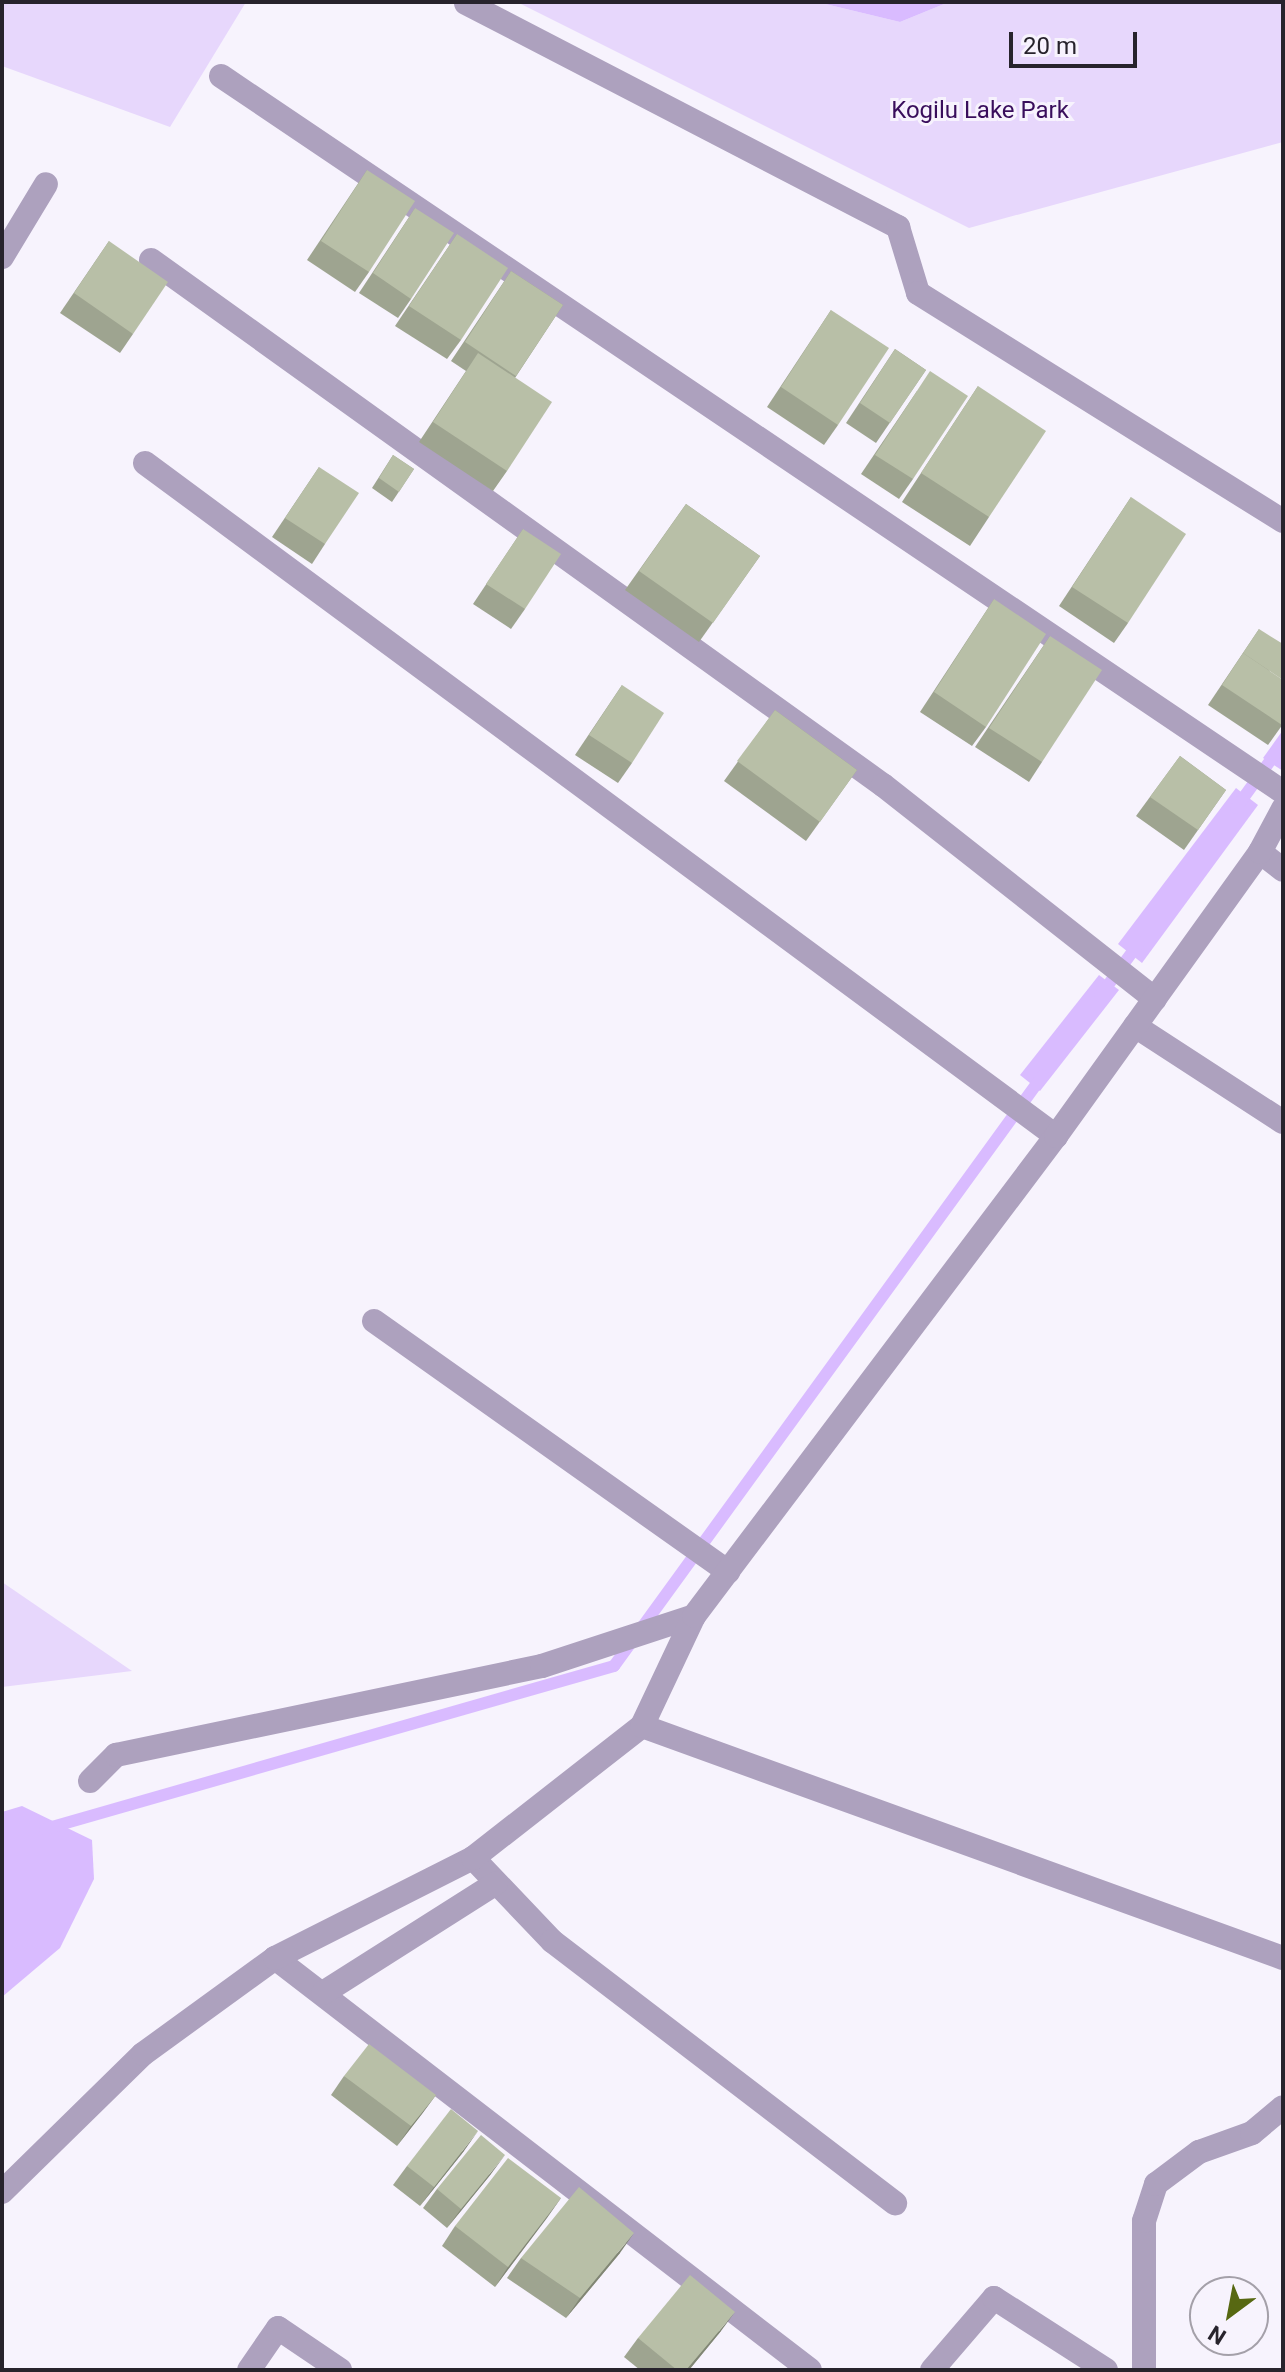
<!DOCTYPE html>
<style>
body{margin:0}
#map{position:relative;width:1285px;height:2372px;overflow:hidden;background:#f7f3fd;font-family:Roboto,sans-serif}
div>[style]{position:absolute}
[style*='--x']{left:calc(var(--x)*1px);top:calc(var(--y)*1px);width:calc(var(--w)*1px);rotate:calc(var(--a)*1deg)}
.green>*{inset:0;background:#e7d7fc}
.water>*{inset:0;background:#d9bbff}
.stream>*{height:12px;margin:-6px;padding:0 6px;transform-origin:6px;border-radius:6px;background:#d9bbff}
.minor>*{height:24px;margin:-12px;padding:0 12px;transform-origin:12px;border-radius:12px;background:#ada1be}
.wall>*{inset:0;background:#9ea490}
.shaded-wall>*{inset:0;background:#818675}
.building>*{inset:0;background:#b8bfa7}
span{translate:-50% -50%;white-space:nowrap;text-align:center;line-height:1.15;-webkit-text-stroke:6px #f7f3fd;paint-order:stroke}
.park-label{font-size:24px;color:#390e5c}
.frame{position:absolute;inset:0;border:4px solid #27232c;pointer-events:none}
.north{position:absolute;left:1189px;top:2276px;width:80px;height:80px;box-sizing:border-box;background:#f7f3fd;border:2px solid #a4a0a9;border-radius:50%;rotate:212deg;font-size:22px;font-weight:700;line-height:32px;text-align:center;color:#27232c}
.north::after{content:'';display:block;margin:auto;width:28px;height:36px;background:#576812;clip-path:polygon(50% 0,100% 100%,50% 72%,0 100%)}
.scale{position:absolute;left:1009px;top:32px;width:128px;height:36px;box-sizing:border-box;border:4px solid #27232c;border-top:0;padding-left:10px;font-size:24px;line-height:28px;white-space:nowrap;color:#27232c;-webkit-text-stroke:6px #f7f3fd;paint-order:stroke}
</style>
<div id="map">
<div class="green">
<div style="clip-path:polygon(2px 2px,246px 2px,170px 127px,2px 66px)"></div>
<div style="clip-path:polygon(517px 2px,817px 2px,900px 22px,949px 2px,1283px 2px,1283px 142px,969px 228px)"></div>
<div style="clip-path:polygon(2px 1582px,132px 1671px,2px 1687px)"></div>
</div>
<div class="water">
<div style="clip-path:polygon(817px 2px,949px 2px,900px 22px)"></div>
<div style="clip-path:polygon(1283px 730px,1283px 771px,1263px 758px)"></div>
<div style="clip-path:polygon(1236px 788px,1258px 805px,1142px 963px,1118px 944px)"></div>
<div style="clip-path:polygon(1099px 975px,1119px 990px,1040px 1091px,1020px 1075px)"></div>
<div style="clip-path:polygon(22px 1806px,92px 1840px,94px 1879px,60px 1948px,2px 1997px,2px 1812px)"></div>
</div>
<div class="stream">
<div style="--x:1236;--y:808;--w:80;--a:-54.1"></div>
<div style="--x:1100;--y:996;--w:66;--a:-53.7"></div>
<div style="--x:45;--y:1829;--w:592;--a:-15.99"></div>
<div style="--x:614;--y:1666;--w:730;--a:-54.02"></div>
</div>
<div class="minor">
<div style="--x:466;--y:3;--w:487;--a:27.4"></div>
<div style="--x:898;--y:227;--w:69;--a:73.1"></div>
<div style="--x:918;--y:293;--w:430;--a:32"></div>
<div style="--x:221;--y:76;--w:1281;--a:33.99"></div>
<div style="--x:2;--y:257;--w:85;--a:-58.9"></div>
<div style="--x:151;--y:260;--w:901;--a:35.65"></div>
<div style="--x:883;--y:785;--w:346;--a:38.2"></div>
<div style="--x:145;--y:463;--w:1133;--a:36.46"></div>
<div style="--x:1260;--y:852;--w:29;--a:38"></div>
<div style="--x:1135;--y:1026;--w:176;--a:33"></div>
<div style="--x:374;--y:1321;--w:434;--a:35.3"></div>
<div style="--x:642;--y:1726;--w:682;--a:19.9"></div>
<div style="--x:90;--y:1781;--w:37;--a:-45"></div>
<div style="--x:116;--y:1755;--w:435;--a:-11.8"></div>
<div style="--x:542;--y:1666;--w:160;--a:-18.2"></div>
<div style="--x:473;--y:1858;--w:115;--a:46.4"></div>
<div style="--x:552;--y:1941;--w:432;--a:37.4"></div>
<div style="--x:275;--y:1958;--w:675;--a:37.6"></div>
<div style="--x:323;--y:1993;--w:205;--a:-32.4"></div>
<div style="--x:2;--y:2192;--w:197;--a:-44.4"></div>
<div style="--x:143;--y:2054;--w:163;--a:-36"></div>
<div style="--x:275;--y:1958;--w:222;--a:-26.8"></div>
<div style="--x:473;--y:1858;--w:214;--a:-38"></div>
<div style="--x:642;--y:1726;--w:122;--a:-64.7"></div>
<div style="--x:694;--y:1616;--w:601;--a:-52.98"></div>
<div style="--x:1056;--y:1136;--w:350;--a:-54.3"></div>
<div style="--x:1260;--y:852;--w:49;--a:-61.9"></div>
<div style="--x:249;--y:2370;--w:51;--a:-55.4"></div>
<div style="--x:278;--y:2328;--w:75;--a:34.1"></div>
<div style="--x:932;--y:2370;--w:95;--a:-49.3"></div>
<div style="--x:994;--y:2298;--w:133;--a:32.7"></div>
<div style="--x:1144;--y:2370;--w:149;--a:-90"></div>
<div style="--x:1144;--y:2221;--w:39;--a:-72"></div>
<div style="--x:1156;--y:2184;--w:54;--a:-36.7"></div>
<div style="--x:1199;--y:2152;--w:56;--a:-19.7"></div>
<div style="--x:1252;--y:2133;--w:40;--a:-40"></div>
</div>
<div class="wall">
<div style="clip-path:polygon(367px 170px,369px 272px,355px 292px,307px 260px)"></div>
<div style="clip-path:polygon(415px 208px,411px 299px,398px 318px,359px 293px)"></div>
<div style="clip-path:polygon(457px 234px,461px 340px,447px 359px,395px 326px)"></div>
<div style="clip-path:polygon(109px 241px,133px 334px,120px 353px,60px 313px)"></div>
<div style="clip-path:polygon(511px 271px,563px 305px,515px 378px,507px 471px,493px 491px,419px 442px,466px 371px,451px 361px)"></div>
<div style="clip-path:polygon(831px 310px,838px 425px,824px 445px,767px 407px)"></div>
<div style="clip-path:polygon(895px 349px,926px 370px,876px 443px,846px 423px)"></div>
<div style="clip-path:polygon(978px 386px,989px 517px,970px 546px,902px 502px)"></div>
<div style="clip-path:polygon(917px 391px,913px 479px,899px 499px,861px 474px)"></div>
<div style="clip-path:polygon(393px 455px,414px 469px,392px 502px,372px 488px)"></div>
<div style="clip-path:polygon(319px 467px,325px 544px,312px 564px,272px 537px)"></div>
<div style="clip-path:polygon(1131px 497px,1128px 623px,1114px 643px,1059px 606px)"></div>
<div style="clip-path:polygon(686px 504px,760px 556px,699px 642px,625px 590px)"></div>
<div style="clip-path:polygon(523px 529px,525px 609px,511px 629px,473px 604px)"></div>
<div style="clip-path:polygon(994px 599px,986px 727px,972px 746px,920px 712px)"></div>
<div style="clip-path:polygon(1259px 629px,1283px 724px,1268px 745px,1208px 705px)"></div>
<div style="clip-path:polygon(1050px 636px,1042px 762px,1029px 782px,975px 747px)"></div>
<div style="clip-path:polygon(622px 685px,632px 763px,618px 783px,575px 755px)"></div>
<div style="clip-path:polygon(775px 710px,857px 770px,806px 841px,724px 781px)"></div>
<div style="clip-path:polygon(1180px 756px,1226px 790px,1184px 850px,1136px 816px)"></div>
<div style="clip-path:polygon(344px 2076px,436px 2095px,397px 2146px,331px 2095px)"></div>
<div style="clip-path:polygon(464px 2151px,420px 2206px,393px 2185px,407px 2166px)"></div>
<div style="clip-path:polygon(491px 2174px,447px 2228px,423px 2208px,437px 2189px)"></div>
<div style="clip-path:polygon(561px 2198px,495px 2287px,442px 2246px,455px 2226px)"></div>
<div style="clip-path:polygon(620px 2253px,566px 2318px,507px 2278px,521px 2258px)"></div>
<div style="clip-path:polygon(721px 2331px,689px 2370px,640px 2370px,624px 2357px,638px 2338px)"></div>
</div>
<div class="shaded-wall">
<div style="clip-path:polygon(436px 2095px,422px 2114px,397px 2146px,411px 2126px)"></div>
<div style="clip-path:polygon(478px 2131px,464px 2151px,420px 2206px,434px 2187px)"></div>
<div style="clip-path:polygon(505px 2155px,491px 2174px,447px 2228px,461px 2209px)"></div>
<div style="clip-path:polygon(561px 2198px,547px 2218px,495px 2287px,508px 2267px)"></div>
<div style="clip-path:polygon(634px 2233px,620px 2253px,566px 2318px,580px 2298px)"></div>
<div style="clip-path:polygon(735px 2312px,721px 2331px,689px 2370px,686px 2370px)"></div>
</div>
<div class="building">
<div style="clip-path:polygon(367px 170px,415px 201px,369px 272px,321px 241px)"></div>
<div style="clip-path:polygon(415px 208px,454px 233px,411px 299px,373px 273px)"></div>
<div style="clip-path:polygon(457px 234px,508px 268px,461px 340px,409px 306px)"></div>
<div style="clip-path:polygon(109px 241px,168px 282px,133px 334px,74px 293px)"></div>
<div style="clip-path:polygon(511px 271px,563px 305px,516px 376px,465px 342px)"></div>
<div style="clip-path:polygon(831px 310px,889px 348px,838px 425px,781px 387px)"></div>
<div style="clip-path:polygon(895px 349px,926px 370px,890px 423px,860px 403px)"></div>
<div style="clip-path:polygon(478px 353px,552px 402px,507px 471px,433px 422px)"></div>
<div style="clip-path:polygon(930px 371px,968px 396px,913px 479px,875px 455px)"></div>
<div style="clip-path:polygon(978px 386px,1046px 431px,989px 517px,921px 473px)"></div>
<div style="clip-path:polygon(393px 455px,414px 469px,399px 492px,379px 478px)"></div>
<div style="clip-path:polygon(319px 467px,359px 493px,325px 544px,285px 518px)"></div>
<div style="clip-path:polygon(1131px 497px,1186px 534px,1128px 623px,1072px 587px)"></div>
<div style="clip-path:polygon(686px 504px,760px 556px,713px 623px,639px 571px)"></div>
<div style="clip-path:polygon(523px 529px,561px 554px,525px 609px,486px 584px)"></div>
<div style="clip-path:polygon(994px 599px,1046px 634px,986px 727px,934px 692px)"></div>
<div style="clip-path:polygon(1259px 629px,1283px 644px,1283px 680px,1243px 653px)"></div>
<div style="clip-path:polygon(1050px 636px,1102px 670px,1042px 762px,989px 728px)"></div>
<div style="clip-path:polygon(1243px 653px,1283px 680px,1282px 725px,1222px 685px)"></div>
<div style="clip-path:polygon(622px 685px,664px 713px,632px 763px,589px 735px)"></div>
<div style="clip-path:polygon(775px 710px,857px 770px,820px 822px,737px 761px)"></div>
<div style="clip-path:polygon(1180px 756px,1226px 790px,1198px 830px,1150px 797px)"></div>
<div style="clip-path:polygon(369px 2044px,436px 2095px,411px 2126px,344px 2076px)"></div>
<div style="clip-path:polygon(451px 2109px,478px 2131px,434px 2187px,407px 2166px)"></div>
<div style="clip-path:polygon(481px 2135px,505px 2155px,461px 2209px,437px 2189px)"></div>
<div style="clip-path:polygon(508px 2158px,561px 2198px,508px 2267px,455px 2226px)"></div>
<div style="clip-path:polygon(579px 2187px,634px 2233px,580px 2298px,521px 2258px)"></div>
<div style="clip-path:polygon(690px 2275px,735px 2312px,686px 2370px,677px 2370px,638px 2338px)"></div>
</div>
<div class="park-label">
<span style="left:980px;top:111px">Kogilu Lake Park</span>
</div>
<div class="frame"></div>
<div class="north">N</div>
<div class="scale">20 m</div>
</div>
